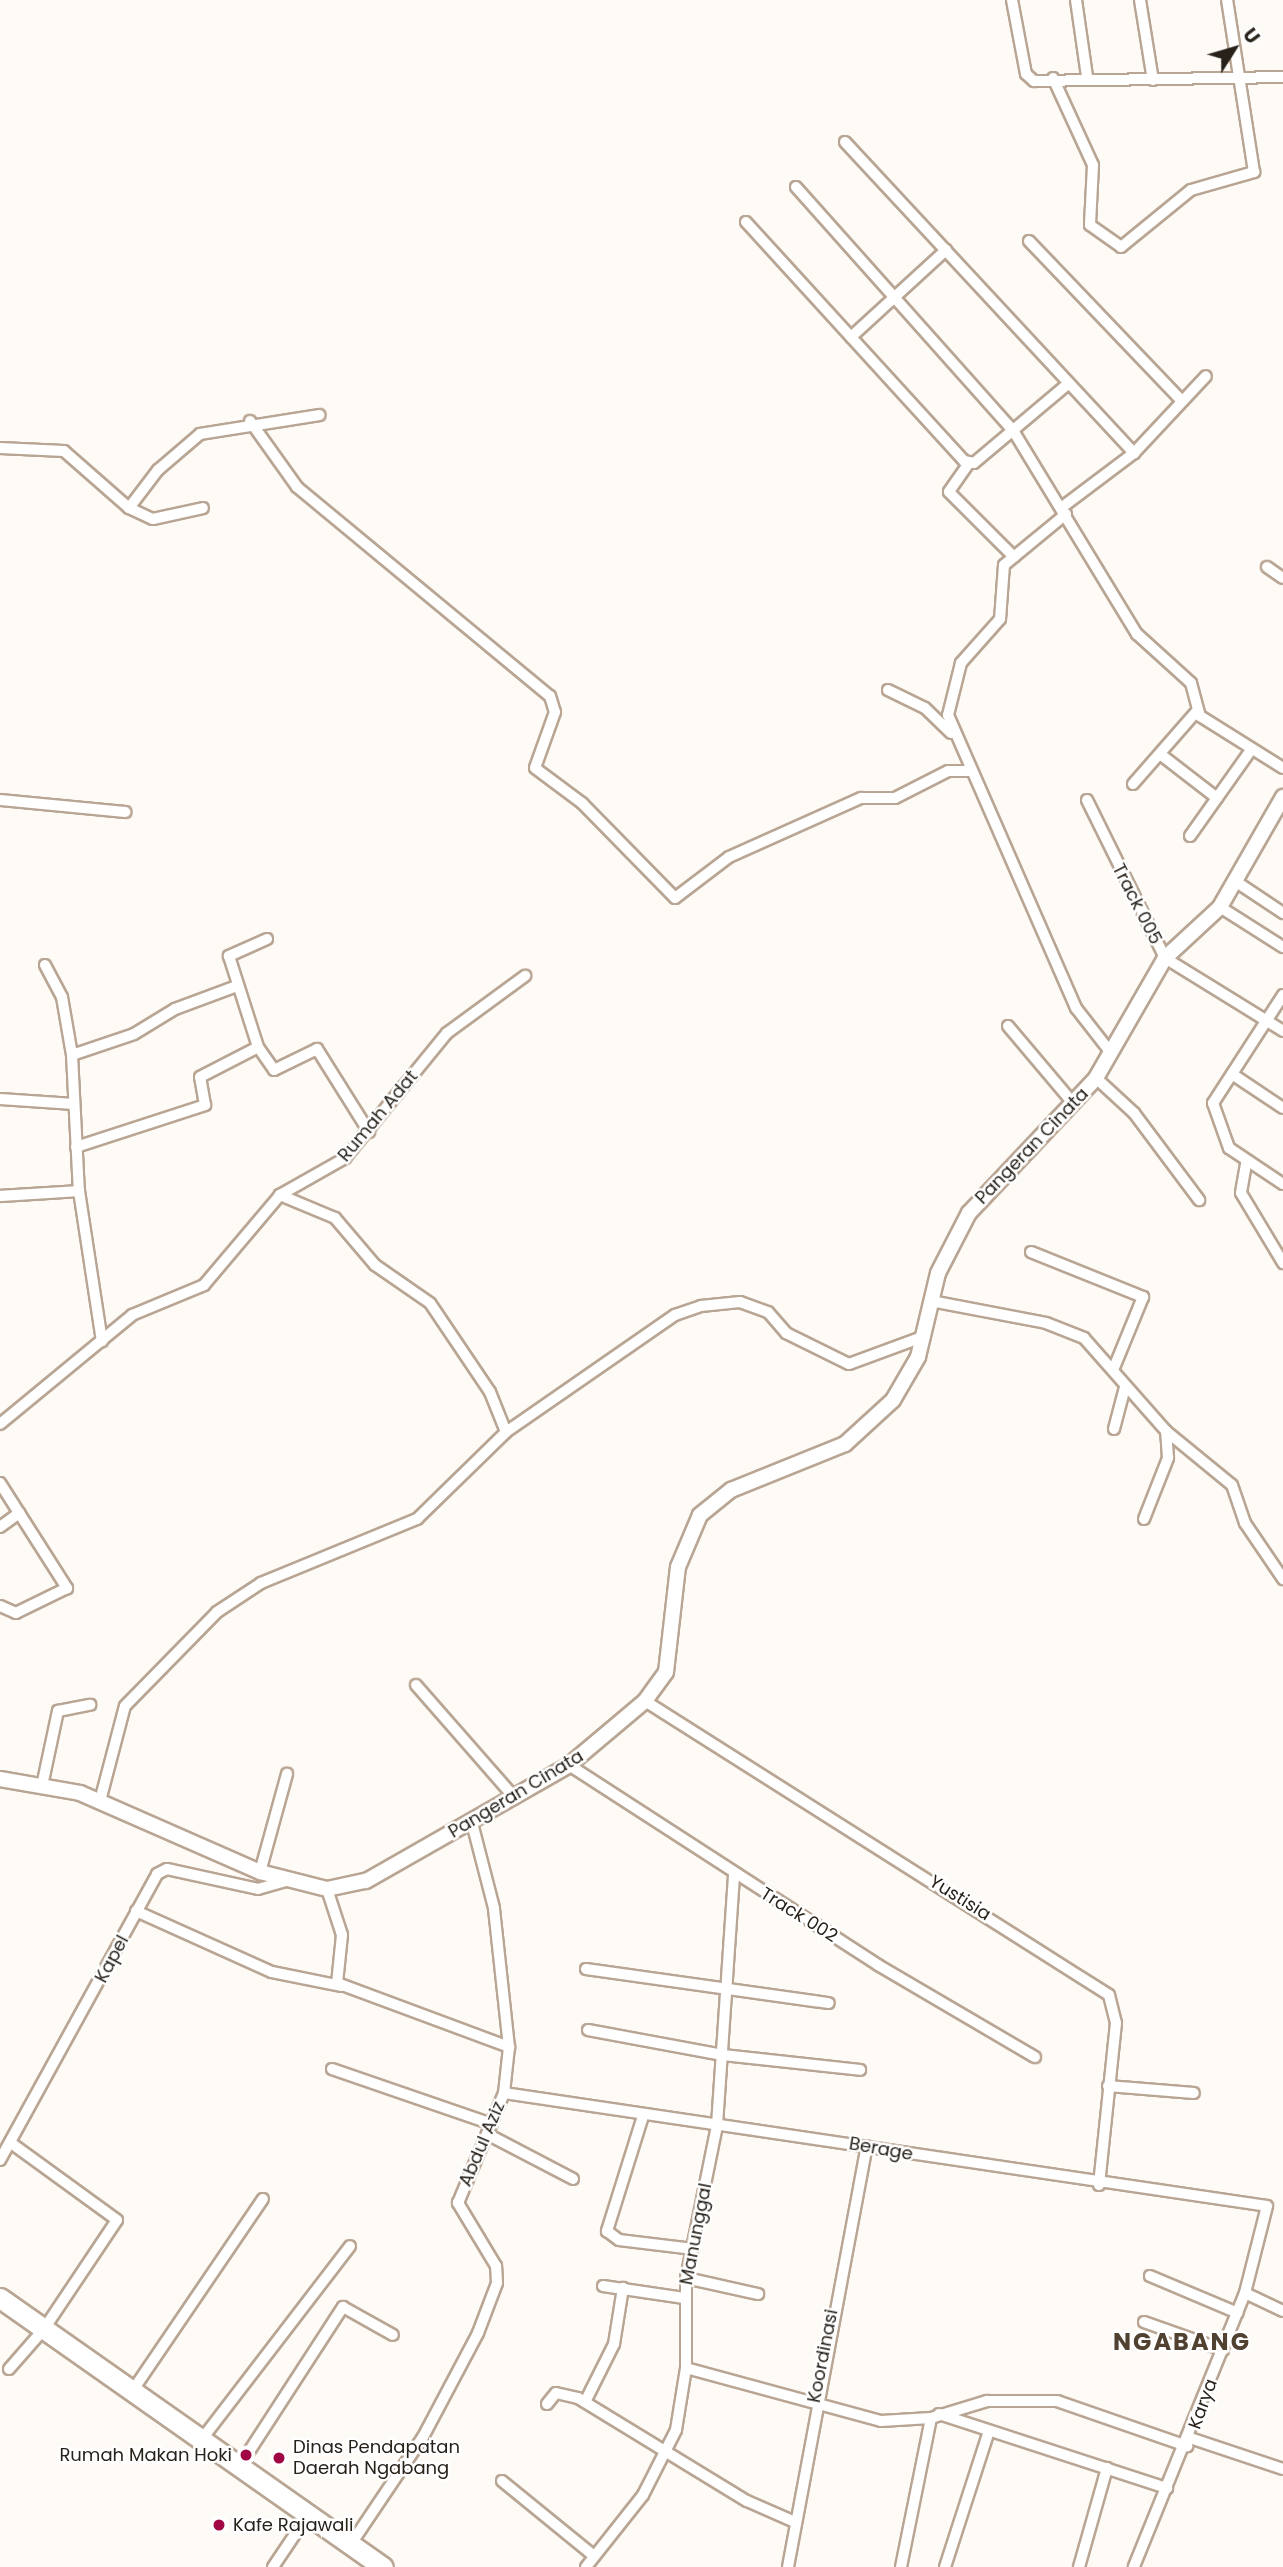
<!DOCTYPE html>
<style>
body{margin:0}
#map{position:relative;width:1283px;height:2567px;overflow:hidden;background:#fefaf6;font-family:Poppins,sans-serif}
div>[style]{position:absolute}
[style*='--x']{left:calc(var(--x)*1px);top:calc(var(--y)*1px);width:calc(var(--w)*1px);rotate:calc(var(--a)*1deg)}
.roads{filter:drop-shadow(2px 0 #b9a593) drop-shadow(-2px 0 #b9a593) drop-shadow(0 2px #b9a593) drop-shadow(0 -2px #b9a593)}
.street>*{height:10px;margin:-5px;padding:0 5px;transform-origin:5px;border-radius:5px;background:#fff}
.secondary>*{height:14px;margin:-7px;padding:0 7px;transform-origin:7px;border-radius:7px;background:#fff}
.highway>*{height:19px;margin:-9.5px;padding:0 9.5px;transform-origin:9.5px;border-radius:9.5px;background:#fff}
.dots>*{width:19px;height:19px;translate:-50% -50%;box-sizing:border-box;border:4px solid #fff;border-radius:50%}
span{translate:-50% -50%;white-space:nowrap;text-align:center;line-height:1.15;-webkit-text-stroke:5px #fff;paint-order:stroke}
.street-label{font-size:18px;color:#28211a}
.poi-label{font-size:18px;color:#28211a}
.left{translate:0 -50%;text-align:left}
.right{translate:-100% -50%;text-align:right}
.district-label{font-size:24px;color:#514131;font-weight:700;letter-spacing:2px}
.north{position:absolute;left:1199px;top:14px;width:70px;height:70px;-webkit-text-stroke:5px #fff;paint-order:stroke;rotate:53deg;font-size:19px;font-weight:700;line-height:28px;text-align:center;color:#28211a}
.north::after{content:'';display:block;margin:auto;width:24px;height:32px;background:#28211a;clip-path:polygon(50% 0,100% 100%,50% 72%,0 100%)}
</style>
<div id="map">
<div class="roads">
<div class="street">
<div style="--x:1012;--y:0;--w:75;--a:79.3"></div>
<div style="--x:1026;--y:74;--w:11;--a:41"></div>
<div style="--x:1034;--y:81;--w:249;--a:-0.9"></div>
<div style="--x:1076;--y:0;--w:77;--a:81.8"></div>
<div style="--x:1140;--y:0;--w:81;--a:80.8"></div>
<div style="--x:1053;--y:78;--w:96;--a:65.3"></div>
<div style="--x:1093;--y:165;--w:60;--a:92.9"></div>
<div style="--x:1090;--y:225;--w:38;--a:35"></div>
<div style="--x:1121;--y:247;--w:90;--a:-39.2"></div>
<div style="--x:1191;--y:190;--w:66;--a:-15.9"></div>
<div style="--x:1254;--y:172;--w:174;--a:-98.9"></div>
<div style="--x:845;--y:142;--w:425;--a:47.1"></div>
<div style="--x:796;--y:187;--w:328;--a:48.3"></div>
<div style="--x:1014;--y:432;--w:237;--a:58.7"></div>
<div style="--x:1137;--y:634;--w:73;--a:42.2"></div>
<div style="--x:1191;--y:683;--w:34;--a:75"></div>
<div style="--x:1200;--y:716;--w:98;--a:32.1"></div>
<div style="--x:746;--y:222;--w:323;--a:47.6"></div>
<div style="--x:964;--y:461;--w:10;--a:11"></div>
<div style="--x:974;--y:463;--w:124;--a:-40.1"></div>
<div style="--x:1029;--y:241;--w:221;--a:46.3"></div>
<div style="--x:851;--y:337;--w:129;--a:-42.5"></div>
<div style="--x:250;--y:421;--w:81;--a:54.5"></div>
<div style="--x:297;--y:487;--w:328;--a:39.6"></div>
<div style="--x:550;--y:696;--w:17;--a:73"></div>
<div style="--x:555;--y:712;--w:59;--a:109.7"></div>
<div style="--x:535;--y:768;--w:59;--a:36.7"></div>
<div style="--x:582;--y:803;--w:133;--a:45.6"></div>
<div style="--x:675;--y:898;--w:68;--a:-37.2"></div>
<div style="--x:729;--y:857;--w:145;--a:-24.1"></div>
<div style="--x:861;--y:798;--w:34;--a:0"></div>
<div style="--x:895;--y:798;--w:59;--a:-27"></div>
<div style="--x:948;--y:771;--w:22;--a:0"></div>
<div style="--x:0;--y:448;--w:64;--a:2.7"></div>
<div style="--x:64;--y:451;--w:86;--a:41.2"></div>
<div style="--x:129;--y:508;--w:26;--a:25"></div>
<div style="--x:153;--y:519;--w:51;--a:-12.4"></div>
<div style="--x:969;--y:463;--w:35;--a:125"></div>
<div style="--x:949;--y:492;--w:92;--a:45"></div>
<div style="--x:129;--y:508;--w:48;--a:-52.7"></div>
<div style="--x:158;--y:470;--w:55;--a:-40.6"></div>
<div style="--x:200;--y:434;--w:121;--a:-9"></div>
<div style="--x:1061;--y:508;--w:91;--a:-37"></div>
<div style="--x:1134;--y:453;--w:105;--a:-46.9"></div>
<div style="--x:1066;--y:514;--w:80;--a:140.6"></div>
<div style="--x:1004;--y:565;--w:54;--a:94.2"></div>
<div style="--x:1000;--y:619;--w:59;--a:131.6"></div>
<div style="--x:961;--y:663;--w:54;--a:104"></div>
<div style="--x:948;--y:715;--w:320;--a:66.4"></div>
<div style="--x:1076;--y:1008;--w:58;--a:52"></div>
<div style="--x:1267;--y:567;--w:19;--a:35"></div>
<div style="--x:888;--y:690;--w:41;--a:25.9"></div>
<div style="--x:925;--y:708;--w:36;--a:44"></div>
<div style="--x:1160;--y:754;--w:72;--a:37.7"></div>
<div style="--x:1133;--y:784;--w:97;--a:-48.8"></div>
<div style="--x:0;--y:800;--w:126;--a:5.5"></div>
<div style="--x:1087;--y:800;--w:176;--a:63.7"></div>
<div style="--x:1165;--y:958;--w:139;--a:31.7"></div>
<div style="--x:1190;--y:836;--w:105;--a:-54.7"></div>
<div style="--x:1235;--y:881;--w:58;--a:33.7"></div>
<div style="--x:1220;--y:907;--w:75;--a:32.4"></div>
<div style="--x:267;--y:939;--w:42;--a:155.9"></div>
<div style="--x:229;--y:956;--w:96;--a:72.3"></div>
<div style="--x:258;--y:1047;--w:28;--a:55"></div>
<div style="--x:274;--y:1070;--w:48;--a:-26"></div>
<div style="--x:317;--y:1049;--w:98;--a:57.9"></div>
<div style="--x:45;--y:965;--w:36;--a:62"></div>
<div style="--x:62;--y:997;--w:59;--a:80.2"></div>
<div style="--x:72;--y:1055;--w:136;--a:87.1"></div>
<div style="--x:79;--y:1191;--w:152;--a:81.3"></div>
<div style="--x:1283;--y:995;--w:129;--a:122.9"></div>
<div style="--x:1213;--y:1103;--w:48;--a:70.4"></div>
<div style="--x:1229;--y:1148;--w:65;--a:33.7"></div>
<div style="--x:1008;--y:1026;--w:102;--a:49.8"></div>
<div style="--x:72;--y:1055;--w:65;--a:-18.7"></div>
<div style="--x:134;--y:1034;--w:48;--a:-31.4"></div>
<div style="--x:175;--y:1009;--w:66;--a:-20.4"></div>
<div style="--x:1232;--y:1074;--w:61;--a:33.7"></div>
<div style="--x:1096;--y:1078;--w:52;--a:42.6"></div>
<div style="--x:1134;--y:1113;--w:109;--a:53.2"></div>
<div style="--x:0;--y:1099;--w:74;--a:3.9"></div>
<div style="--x:76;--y:1147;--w:136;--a:-18"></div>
<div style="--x:205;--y:1105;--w:28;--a:-100"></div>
<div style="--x:200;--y:1077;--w:65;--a:-27.3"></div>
<div style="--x:1246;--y:1164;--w:29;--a:100"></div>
<div style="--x:1241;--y:1193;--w:82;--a:59"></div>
<div style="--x:0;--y:1196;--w:79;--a:-3.6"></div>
<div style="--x:1031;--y:1252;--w:121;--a:21.9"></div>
<div style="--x:1143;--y:1297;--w:79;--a:112.3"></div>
<div style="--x:931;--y:1301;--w:117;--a:10.8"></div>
<div style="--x:1046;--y:1323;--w:41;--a:21.5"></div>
<div style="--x:1084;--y:1338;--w:124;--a:48.6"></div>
<div style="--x:1166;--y:1431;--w:85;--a:39.3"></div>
<div style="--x:1232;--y:1485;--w:40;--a:71.1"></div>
<div style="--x:1245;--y:1523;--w:68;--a:55.8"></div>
<div style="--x:0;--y:1424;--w:171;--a:-39.5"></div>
<div style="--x:132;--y:1315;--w:78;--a:-22.6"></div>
<div style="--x:204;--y:1285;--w:118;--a:-49.8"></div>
<div style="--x:280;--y:1195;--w:75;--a:-29.6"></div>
<div style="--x:345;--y:1158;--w:161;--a:-50.8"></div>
<div style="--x:447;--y:1033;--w:97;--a:-36.2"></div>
<div style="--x:1114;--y:1429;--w:43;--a:-75.3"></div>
<div style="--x:506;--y:1432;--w:206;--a:-34.7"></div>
<div style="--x:675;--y:1315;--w:28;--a:-19"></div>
<div style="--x:701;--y:1306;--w:39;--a:-6"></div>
<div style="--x:740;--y:1302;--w:30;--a:20"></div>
<div style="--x:768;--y:1312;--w:28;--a:49"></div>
<div style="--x:786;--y:1333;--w:70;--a:26.2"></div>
<div style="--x:849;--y:1364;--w:81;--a:-20.2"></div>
<div style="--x:0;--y:1483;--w:125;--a:57.5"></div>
<div style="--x:67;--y:1588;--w:57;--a:153.9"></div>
<div style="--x:16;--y:1613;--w:17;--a:-156"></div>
<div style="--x:1144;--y:1519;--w:66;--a:-68.5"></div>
<div style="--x:1168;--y:1458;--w:27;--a:-94"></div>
<div style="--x:0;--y:1527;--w:24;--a:-36"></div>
<div style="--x:416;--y:1685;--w:150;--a:48.8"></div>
<div style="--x:645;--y:1701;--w:549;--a:32.36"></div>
<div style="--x:1109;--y:1995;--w:29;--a:76"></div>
<div style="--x:1116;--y:2023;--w:163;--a:96"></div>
<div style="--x:569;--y:1765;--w:368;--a:32.9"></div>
<div style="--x:878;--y:1965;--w:182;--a:30.4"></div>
<div style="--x:42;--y:1786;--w:77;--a:-78"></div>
<div style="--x:58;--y:1711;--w:33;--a:-11"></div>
<div style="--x:100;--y:1801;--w:98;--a:-75.3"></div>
<div style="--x:125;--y:1706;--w:132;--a:-45.6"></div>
<div style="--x:217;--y:1612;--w:53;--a:-33.4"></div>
<div style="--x:261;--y:1583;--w:169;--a:-22.3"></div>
<div style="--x:417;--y:1519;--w:124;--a:-44.3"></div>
<div style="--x:506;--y:1432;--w:43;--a:-111.8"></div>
<div style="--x:490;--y:1392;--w:107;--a:-124"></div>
<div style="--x:430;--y:1303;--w:67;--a:-145.4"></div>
<div style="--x:375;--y:1265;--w:62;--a:-130.4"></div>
<div style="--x:335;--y:1218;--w:60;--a:-157.3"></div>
<div style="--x:260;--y:1872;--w:102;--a:-74.6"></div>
<div style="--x:327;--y:1889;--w:48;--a:71.9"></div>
<div style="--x:342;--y:1935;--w:48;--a:95.9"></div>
<div style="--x:337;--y:1983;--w:184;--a:20.4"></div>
<div style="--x:136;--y:1911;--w:149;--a:24.2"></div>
<div style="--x:272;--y:1972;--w:70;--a:11.5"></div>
<div style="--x:586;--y:1969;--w:245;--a:8"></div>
<div style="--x:588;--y:2030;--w:137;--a:10.5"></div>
<div style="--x:723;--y:2055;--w:138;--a:6.2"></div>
<div style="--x:332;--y:2069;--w:169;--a:19"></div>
<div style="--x:1108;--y:2086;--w:86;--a:4.7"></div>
<div style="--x:504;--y:2093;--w:771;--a:8.42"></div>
<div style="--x:1267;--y:2206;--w:90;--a:104.2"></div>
<div style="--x:1245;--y:2293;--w:296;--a:112.1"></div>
<div style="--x:643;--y:2116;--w:121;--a:107.4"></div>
<div style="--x:607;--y:2231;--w:15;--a:37"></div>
<div style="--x:619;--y:2240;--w:75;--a:6.9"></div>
<div style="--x:487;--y:2134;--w:97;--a:27.6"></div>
<div style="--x:0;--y:2160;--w:326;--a:-61.2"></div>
<div style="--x:157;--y:1874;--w:11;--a:-27"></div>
<div style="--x:167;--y:1869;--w:93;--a:12.4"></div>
<div style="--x:258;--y:1889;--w:29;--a:-16"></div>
<div style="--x:1150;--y:2276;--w:95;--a:22.8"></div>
<div style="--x:686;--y:2278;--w:74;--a:12.5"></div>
<div style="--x:603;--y:2286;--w:82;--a:8.4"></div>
<div style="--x:1245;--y:2293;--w:42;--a:25.3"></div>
<div style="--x:1144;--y:2322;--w:84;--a:19.5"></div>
<div style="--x:686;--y:2368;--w:202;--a:15.2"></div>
<div style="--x:881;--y:2421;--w:50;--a:-3.4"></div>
<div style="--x:931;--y:2418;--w:59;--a:-16.9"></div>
<div style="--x:987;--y:2401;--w:70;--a:0"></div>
<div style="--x:1057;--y:2401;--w:138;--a:19.1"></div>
<div style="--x:9;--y:2369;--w:53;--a:-48.8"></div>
<div style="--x:44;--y:2329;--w:131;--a:-56.2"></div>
<div style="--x:117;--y:2220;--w:131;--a:-144"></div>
<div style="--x:133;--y:2390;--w:231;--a:-55.8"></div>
<div style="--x:585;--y:2402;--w:65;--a:-63.4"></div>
<div style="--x:614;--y:2344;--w:57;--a:-80.9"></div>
<div style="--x:547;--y:2404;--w:14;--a:-51"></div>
<div style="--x:556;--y:2393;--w:23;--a:13"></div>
<div style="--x:578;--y:2398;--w:198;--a:31.4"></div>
<div style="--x:747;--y:2501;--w:52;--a:23.6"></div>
<div style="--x:939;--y:2414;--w:240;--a:18"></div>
<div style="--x:1190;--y:2438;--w:98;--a:18.4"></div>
<div style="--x:202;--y:2439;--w:243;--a:-52.5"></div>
<div style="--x:239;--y:2467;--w:191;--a:-57"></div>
<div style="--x:343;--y:2307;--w:57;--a:29.2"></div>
<div style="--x:502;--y:2481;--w:119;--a:39.2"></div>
<div style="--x:351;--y:2544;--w:129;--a:-56.1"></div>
<div style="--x:423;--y:2437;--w:118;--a:-62.1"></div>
<div style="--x:478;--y:2333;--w:53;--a:-69.2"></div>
<div style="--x:497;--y:2283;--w:17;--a:-93"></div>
<div style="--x:496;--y:2266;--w:74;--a:-121.1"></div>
<div style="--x:458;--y:2203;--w:119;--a:-67.3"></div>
<div style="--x:504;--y:2093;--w:46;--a:-83.8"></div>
<div style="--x:509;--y:2047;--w:140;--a:-96.2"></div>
<div style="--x:494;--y:1908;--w:88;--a:-104.5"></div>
<div style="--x:273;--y:2567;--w:63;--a:-56.1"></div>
<div style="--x:586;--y:2567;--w:92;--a:-51.6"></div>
<div style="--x:643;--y:2495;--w:73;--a:-63.1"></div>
<div style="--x:676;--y:2430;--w:63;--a:-80.8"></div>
<div style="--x:686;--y:2368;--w:90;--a:-90"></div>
<div style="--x:686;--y:2278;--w:156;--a:-78.5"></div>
<div style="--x:717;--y:2125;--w:252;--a:-86.1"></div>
<div style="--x:788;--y:2567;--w:428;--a:-79.4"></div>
<div style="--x:901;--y:2567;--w:152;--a:-78.6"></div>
<div style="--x:945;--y:2567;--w:143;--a:-72.1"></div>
<div style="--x:1079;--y:2567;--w:103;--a:-74.2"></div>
</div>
<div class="secondary">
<div style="--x:0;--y:1779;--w:81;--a:9.9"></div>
<div style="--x:80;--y:1793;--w:197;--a:23.7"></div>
<div style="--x:260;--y:1872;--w:69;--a:14.2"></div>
<div style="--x:327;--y:1889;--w:40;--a:-12"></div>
<div style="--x:366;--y:1881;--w:234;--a:-29.7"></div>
<div style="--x:569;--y:1765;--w:99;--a:-40.1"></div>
<div style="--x:645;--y:1701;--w:36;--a:-54"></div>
<div style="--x:666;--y:1672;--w:106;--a:-83.5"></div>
<div style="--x:678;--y:1567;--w:56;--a:-67.1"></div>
<div style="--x:700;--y:1515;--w:40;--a:-39"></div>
<div style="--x:731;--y:1490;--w:123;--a:-22"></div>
<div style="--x:845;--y:1444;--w:65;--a:-42.5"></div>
<div style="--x:893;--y:1400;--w:50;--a:-59.8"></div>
<div style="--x:918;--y:1357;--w:86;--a:-76.6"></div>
<div style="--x:938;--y:1273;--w:68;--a:-62.7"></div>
<div style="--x:969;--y:1213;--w:185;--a:-46.7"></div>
<div style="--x:1096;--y:1078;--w:138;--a:-60.1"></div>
<div style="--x:1165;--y:958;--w:75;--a:-42.8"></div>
<div style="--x:1220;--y:907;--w:127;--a:-60.2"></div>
</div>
<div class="highway">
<div style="--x:0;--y:2298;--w:468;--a:35.1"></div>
</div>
</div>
<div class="dots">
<div style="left:246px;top:2455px;background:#a10644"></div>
<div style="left:279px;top:2458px;background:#a10644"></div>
<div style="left:219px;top:2525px;background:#a10644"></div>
</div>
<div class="street-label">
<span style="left:1137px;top:904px;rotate:63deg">Track 005</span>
<span style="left:378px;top:1116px;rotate:-50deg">Rumah Adat</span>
<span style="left:1032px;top:1146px;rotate:-46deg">Pangeran Cinata</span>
<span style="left:516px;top:1794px;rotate:-31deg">Pangeran Cinata</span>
<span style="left:960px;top:1898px;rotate:32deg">Yustisia</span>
<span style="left:799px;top:1915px;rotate:32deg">Track 002</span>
<span style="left:112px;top:1959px;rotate:-62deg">Kapel</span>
<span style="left:482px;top:2144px;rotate:-67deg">Abdul Aziz</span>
<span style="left:881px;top:2149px;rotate:10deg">Berage</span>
<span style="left:696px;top:2234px;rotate:-79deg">Manunggal</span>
<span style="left:823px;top:2356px;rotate:-79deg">Koordinasi</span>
<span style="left:1203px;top:2404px;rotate:-70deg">Karya</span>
</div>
<div class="poi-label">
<span class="left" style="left:293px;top:2458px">Dinas Pendapatan<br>Daerah Ngabang</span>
<span class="right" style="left:232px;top:2455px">Rumah Makan Hoki</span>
<span class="left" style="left:233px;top:2525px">Kafe Rajawali</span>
</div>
<div class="district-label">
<span style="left:1182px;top:2342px">NGABANG</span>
</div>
<div class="north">U</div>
</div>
